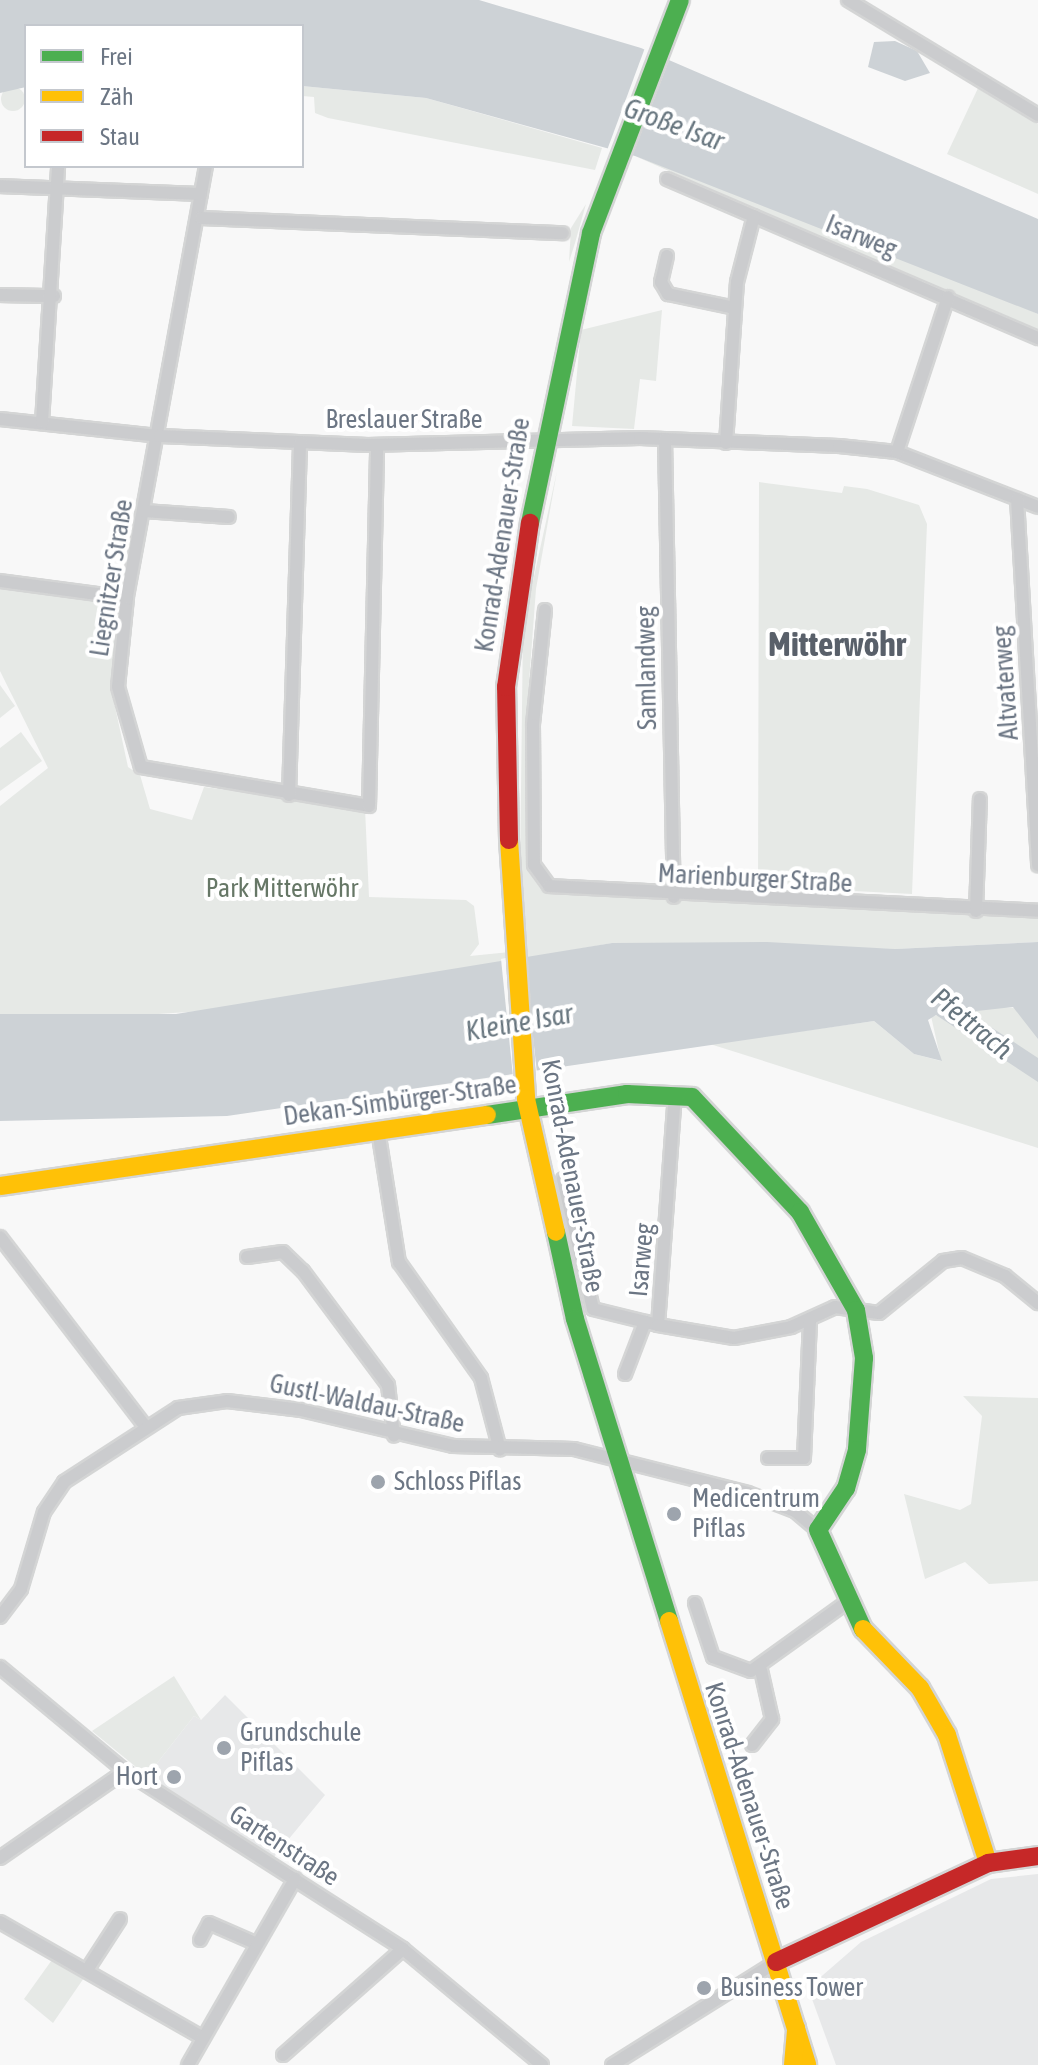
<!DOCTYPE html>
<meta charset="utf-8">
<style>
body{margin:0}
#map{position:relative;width:1038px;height:2065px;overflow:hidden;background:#f8f8f8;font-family:"Asap Condensed",sans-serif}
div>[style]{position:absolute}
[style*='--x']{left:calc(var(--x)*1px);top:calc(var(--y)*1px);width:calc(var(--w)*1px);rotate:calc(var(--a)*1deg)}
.built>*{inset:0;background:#e7e8e9}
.green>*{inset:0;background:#e6e9e6}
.round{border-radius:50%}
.water>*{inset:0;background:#cdd2d6}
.pier>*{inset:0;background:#f8f8f8}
.roads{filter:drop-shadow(2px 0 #d4d5d5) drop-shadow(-2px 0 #d4d5d5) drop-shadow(0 2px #d4d5d5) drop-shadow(0 -2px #d4d5d5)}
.street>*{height:12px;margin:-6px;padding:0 6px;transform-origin:6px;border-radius:6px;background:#cbccce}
.fast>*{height:18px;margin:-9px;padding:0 9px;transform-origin:9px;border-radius:9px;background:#4caf50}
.slow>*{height:18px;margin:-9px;padding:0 9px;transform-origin:9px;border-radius:9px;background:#ffc107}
.jam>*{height:18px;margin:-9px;padding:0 9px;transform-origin:9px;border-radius:9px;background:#c62828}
.dots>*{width:22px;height:22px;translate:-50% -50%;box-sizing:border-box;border:4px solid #fff;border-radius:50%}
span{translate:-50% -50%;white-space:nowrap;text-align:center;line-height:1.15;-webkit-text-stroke:8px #fff;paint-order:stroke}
.street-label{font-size:26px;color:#6c7684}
.park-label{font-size:26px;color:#676}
.poi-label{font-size:26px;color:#6c7684}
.left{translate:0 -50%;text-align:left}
.right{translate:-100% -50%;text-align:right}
.water-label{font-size:28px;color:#68767f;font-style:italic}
.district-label{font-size:34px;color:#59606a;font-weight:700}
.legend{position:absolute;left:24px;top:24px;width:280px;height:144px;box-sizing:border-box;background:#fff;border:2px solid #c4c8ce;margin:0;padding:10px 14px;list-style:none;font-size:24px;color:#6c7684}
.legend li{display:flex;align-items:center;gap:16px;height:40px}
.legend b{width:40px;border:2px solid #c4c8ce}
</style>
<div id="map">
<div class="built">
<div style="clip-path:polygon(225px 1695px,325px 1795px,274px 1857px,147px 1776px,194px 1716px,201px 1720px)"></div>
<div style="clip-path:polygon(1038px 1874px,1038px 2065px,836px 2065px,808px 1988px,861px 1942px,991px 1879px)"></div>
</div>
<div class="green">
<div style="clip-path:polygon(302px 86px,426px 98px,602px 148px,595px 170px,328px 118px,315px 113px,314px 97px,302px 96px)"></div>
<div style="clip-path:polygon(979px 86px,1038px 124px,1038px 194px,947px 154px)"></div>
<div class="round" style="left:1px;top:87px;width:24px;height:24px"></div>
<div style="clip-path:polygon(635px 156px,938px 269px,1038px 314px,1038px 334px)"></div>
<div style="clip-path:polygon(586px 204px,575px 243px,569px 262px,571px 228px)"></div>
<div style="clip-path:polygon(662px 310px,656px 381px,640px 379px,634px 429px,572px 426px,581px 330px)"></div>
<div style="clip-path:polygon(557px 471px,536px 589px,526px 722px,528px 846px,549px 886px,672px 899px,1038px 911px,1038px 942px,895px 949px,612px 943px,246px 1008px,100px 1018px,0 1014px,0 806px,48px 768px,0 671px,0 579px,117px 602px,111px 688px,128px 767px,140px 775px,150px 809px,192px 820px,204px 787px,365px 808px,369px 897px,466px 900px,474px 906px,479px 944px,470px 956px,519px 951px,523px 627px)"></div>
<div style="clip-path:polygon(759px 482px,842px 493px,844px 486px,867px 489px,919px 505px,927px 524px,912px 894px,758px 886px)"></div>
<div style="clip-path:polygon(0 685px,15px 706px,0 718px)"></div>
<div style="clip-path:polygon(21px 732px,42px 761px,0 791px,0 748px)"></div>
<div style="clip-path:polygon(997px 1007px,1038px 1009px,1038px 1148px,710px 1044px,874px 1021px,914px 1054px,941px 1061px,931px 1016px)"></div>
<div style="clip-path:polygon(963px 1396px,1038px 1398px,1038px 1581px,989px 1584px,965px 1562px,925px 1579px,904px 1494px,960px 1510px,971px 1504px,982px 1416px)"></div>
<div style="clip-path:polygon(174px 1676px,201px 1720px,194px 1716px,147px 1776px,92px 1731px)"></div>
<div style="clip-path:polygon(54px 1957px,86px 1975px,53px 2023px,24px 1999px)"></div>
</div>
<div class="water">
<div style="clip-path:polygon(0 0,479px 0,641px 48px,1038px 219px,1038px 314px,635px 156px,426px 98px,302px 86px,302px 26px,26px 26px,26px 87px,0 93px)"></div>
<div style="clip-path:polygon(895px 41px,917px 51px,930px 73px,905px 81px,868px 67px,874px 42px)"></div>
<div style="clip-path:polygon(767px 942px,895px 949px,1038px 942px,1038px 1039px,1013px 1007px,968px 1012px,1038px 1058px,1038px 1082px,936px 1015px,928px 1020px,942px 1061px,914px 1054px,874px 1021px,227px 1116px,0 1121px,0 1014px,176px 1014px,612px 943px)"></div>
</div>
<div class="pier">
<div style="clip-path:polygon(646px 45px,671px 55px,631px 159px,606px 153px)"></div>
<div style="clip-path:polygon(524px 954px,537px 1073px,513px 1077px,501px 959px)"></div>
</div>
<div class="roads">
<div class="street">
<div style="--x:848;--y:0;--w:222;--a:31.2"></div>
<div style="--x:206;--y:166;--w:439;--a:100.4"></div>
<div style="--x:127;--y:598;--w:89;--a:95.8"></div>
<div style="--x:118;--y:687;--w:83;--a:74"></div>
<div style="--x:141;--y:767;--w:231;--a:9.7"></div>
<div style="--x:369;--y:806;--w:361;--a:-88.7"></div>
<div style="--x:667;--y:179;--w:404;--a:23.2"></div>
<div style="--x:0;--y:186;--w:201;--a:2.3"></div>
<div style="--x:201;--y:218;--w:362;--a:2.4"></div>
<div style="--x:667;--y:256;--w:27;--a:103"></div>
<div style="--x:661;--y:282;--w:14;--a:60"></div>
<div style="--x:668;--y:294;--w:68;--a:11.8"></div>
<div style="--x:0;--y:295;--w:54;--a:1.1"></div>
<div style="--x:0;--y:419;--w:161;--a:6.1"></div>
<div style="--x:160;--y:436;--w:208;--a:2.5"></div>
<div style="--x:368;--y:445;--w:272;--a:-1.5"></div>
<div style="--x:640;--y:438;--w:199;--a:2.3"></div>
<div style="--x:839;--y:446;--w:58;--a:5.9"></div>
<div style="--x:897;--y:452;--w:151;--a:21.3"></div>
<div style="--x:42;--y:422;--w:256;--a:-86.4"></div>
<div style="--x:665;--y:439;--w:458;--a:88.9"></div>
<div style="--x:726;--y:443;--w:161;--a:-86.1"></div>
<div style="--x:737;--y:282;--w:68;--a:-75.6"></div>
<div style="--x:897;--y:452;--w:163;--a:-71.8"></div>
<div style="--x:1017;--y:499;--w:367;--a:86.7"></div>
<div style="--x:144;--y:511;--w:85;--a:4"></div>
<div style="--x:0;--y:581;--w:128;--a:7.6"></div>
<div style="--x:545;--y:610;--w:116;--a:96"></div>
<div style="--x:533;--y:725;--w:140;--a:89.6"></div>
<div style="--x:534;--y:865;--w:26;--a:54"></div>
<div style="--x:549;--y:886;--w:490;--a:2.9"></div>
<div style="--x:289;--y:795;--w:353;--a:-88.2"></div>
<div style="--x:976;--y:911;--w:112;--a:-88"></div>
<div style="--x:378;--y:1130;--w:134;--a:81"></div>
<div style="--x:399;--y:1262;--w:142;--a:54.7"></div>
<div style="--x:481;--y:1378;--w:74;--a:75.2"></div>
<div style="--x:563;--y:1179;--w:133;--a:77"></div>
<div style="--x:593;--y:1309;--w:67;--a:13.8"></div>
<div style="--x:658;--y:1325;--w:232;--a:-85.8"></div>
<div style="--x:0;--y:1237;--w:238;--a:52.5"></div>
<div style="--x:247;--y:1257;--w:36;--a:-8"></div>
<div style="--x:283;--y:1252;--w:28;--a:44"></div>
<div style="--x:303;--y:1271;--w:142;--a:53.3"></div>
<div style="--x:388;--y:1385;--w:51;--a:83.3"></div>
<div style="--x:658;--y:1325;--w:77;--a:9.7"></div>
<div style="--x:734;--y:1338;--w:58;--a:-10.9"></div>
<div style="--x:791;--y:1327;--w:48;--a:-24.4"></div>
<div style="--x:835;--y:1307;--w:44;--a:7.8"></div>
<div style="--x:879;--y:1313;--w:82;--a:-39.1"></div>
<div style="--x:943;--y:1261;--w:19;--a:-9"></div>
<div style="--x:962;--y:1258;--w:47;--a:22.7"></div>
<div style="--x:1005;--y:1276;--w:43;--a:39.3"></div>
<div style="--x:625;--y:1374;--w:56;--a:-69"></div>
<div style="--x:768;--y:1458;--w:36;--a:0"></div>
<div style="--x:804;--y:1458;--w:138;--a:-87.5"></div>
<div style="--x:695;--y:1603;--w:57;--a:71.6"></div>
<div style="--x:713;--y:1657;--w:40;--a:20.2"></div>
<div style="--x:751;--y:1671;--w:118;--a:-35.7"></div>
<div style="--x:0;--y:1617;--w:35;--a:-53"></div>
<div style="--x:21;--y:1589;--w:80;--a:-73.4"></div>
<div style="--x:44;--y:1512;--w:36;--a:-56"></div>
<div style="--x:64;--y:1482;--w:136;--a:-33"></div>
<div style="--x:178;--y:1408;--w:49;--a:-8.1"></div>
<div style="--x:227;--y:1401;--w:75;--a:6.9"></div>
<div style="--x:301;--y:1410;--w:156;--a:13.3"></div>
<div style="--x:453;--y:1446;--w:121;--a:1.4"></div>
<div style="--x:574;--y:1449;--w:179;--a:14.2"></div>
<div style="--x:748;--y:1493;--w:50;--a:21"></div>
<div style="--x:795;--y:1511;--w:30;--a:40"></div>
<div style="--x:0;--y:1667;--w:163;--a:39.8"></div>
<div style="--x:125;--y:1771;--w:330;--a:32.6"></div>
<div style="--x:403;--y:1949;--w:181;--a:39.8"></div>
<div style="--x:752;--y:1745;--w:33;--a:-52"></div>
<div style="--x:772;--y:1719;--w:50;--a:-102.7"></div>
<div style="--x:0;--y:1858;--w:152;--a:-34.8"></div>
<div style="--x:0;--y:1922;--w:234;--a:29.7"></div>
<div style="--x:200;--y:1940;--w:19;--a:-62"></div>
<div style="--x:209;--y:1923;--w:52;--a:23.6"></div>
<div style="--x:89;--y:1967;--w:57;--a:-57.1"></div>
<div style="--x:283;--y:2055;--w:160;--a:-41.5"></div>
<div style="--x:188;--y:2065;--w:215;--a:-60.1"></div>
<div style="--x:612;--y:2065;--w:194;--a:-32.1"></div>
</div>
<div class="fast">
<div style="--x:530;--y:523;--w:296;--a:-78.1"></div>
<div style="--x:591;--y:233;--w:249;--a:-69.1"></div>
<div style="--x:487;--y:1115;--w:142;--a:-8.5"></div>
<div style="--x:627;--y:1094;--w:65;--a:2.6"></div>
<div style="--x:692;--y:1097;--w:158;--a:46.8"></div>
<div style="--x:800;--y:1212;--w:113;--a:60.3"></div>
<div style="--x:856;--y:1310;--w:49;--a:80.5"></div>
<div style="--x:864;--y:1358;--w:92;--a:94.4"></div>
<div style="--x:857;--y:1450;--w:40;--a:106"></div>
<div style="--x:846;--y:1488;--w:50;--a:123.7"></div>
<div style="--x:818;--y:1530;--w:109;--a:65.6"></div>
<div style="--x:556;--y:1232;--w:89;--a:77.7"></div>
<div style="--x:575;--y:1319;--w:316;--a:72.7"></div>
</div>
<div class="slow">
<div style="--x:509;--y:840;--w:260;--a:86.2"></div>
<div style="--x:526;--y:1099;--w:136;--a:77.3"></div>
<div style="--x:0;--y:1186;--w:492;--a:-8.3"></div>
<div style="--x:669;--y:1621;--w:465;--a:72.7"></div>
<div style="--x:863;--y:1629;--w:82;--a:46"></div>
<div style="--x:920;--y:1688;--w:54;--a:60.1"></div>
<div style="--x:947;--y:1735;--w:134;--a:72.2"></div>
<div style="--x:793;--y:2065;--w:37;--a:-85"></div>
</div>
<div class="jam">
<div style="--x:509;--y:840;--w:153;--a:-91.1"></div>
<div style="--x:506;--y:687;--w:166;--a:-81.7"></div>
<div style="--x:776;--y:1962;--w:234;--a:-25"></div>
<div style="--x:988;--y:1863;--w:50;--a:-8"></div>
</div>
</div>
<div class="dots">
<div style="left:378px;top:1482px;background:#9da4ad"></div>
<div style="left:674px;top:1514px;background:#9da4ad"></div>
<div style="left:224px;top:1748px;background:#9da4ad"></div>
<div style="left:174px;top:1777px;background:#9da4ad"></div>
<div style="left:704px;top:1988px;background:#9da4ad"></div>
</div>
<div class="street-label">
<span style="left:861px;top:237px;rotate:22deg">Isarweg</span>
<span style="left:404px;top:420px">Breslauer Straße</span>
<span style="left:503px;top:535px;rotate:-81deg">Konrad-Adenauer-Straße</span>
<span style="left:112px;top:578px;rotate:-81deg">Liegnitzer Straße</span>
<span style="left:647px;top:668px;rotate:-91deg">Samlandweg</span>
<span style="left:1006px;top:683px;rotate:-94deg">Altvaterweg</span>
<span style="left:755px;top:879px;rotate:3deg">Marienburger Straße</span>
<span style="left:400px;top:1101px;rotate:-8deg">Dekan-Simbürger-Straße</span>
<span style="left:572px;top:1176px;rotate:79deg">Konrad-Adenauer-Straße</span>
<span style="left:642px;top:1260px;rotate:-85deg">Isarweg</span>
<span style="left:367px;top:1404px;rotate:12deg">Gustl-Waldau-Straße</span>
<span style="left:749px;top:1796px;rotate:72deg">Konrad-Adenauer-Straße</span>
<span style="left:284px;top:1846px;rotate:33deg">Gartenstraße</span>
</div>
<div class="park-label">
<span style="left:282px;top:889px">Park Mitterwöhr</span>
</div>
<div class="poi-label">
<span class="left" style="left:394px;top:1482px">Schloss Piflas</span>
<span class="left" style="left:692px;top:1514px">Medicentrum<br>Piflas</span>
<span class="left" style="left:240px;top:1748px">Grundschule<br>Piflas</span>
<span class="right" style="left:158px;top:1777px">Hort</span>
<span class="left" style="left:720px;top:1988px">Business Tower</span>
</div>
<div class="water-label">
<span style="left:674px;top:124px;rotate:20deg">Große Isar</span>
<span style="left:519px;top:1022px;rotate:-10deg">Kleine Isar</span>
<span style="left:972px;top:1023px;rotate:39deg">Pfettrach</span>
</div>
<div class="district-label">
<span style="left:837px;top:644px">Mitterwöhr</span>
</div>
<ul class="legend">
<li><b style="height:10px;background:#4caf50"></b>Frei</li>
<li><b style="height:10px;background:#ffc107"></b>Zäh</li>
<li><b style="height:10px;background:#c62828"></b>Stau</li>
</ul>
</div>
